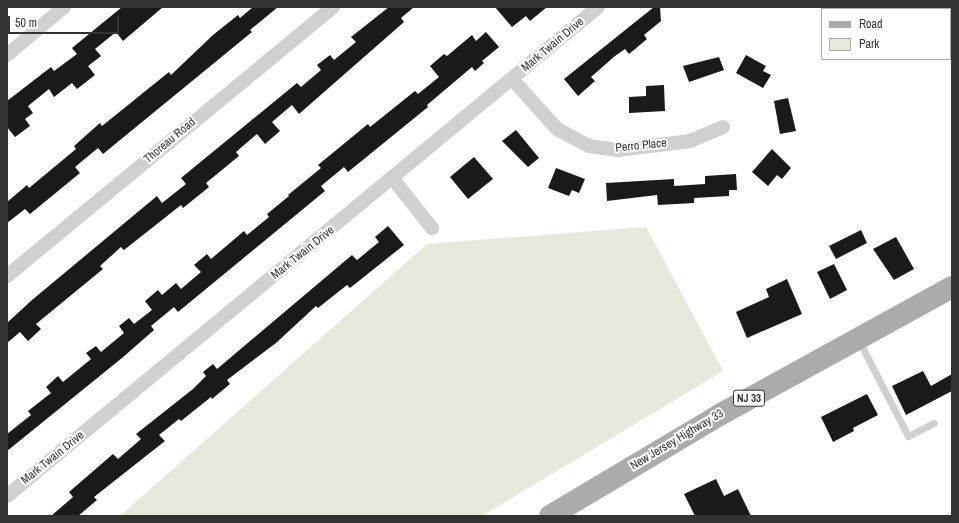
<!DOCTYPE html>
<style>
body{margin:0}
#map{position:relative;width:959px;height:523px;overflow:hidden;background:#fff;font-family:"Archivo Narrow",sans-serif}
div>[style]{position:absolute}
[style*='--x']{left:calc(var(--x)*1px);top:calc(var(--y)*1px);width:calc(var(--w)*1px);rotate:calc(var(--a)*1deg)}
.green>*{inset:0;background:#e5e9dc}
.building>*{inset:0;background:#1a1a1a}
.lane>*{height:7px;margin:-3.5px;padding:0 3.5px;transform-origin:3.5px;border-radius:3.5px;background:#d0d0d0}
.street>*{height:14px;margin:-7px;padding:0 7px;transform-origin:7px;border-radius:7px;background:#d0d0d0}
.primary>*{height:22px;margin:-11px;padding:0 11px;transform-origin:11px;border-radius:11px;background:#ababab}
span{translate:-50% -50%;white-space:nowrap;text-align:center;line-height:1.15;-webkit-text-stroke:4px #fff;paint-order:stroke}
.shield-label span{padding:1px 3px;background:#fff;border:1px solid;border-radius:3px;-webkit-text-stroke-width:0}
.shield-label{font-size:11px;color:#333;font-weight:700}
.street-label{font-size:12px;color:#333}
.frame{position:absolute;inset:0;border:8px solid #333;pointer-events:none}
.legend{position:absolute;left:821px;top:8px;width:130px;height:52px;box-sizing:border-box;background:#fff;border:1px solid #adadad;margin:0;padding:5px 7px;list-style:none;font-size:12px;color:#333}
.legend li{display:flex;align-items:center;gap:8px;height:20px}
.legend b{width:20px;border:1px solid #adadad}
.scale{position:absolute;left:8px;top:16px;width:111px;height:18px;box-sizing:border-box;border:2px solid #333;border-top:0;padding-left:5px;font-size:12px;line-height:14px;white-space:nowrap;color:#333;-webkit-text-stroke:3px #fff;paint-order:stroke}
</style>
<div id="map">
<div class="green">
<div style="clip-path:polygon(646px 227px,723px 371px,482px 516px,120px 516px,427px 244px)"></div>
</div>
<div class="building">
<div style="clip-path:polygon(122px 7px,163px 7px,123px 41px,116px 32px,95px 49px,101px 56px,88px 66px,95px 75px,77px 89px,72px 83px,54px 97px,49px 89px,28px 106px,33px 113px,25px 119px,30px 126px,15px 137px,7px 127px,7px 101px,51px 67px,54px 71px,77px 54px,72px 48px)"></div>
<div style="clip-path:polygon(253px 7px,278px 7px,250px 30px,252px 32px,103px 154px,98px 148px,75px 167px,80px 173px,30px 214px,25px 209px,7px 223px,7px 202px,27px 185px,29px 188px,76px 149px,74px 146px,100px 123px,102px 126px,169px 72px,171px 75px,213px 35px,238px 15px,240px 18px)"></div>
<div style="clip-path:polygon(389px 7px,414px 7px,401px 18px,404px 22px,299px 114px,292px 105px,272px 122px,280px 131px,265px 144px,257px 134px,236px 152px,239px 156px,206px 183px,209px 187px,183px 208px,181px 205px,124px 250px,121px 247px,100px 266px,103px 269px,36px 324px,41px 329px,28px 341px,20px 332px,7px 343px,7px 323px,32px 300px,157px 196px,162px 203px,186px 184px,181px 178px,297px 83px,301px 87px,321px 70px,317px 65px,330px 55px,334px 60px,356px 42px,351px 37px)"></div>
<div style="clip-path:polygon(495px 7px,547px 7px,530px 21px,526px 16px,512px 27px)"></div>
<div style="clip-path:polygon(654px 7px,660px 7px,661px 21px,644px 35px,647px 39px,629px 54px,625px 49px,615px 56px,591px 77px,595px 81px,578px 96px,564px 79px)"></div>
<div style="clip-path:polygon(486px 32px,499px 47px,482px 61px,484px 63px,475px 71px,472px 67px,427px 105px,428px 107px,348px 172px,344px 167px,321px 186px,325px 191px,178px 312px,174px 307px,151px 326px,154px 330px,122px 358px,7px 451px,7px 434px,31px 415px,28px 411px,51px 393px,46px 387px,58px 376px,63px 382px,91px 359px,86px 353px,96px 346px,101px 352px,124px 333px,119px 326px,129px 318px,134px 324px,152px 310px,145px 301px,158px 290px,162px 295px,176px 283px,181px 289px,201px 272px,194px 265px,207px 254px,211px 259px,244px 231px,247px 235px,269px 217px,267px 214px,289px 196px,288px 195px,321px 168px,318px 165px,368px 124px,370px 127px,415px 91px,418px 94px,439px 77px,430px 66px,444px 54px,447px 56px,472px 35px,476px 41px)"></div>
<div style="clip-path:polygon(746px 55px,766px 66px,763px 71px,771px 75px,763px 88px,736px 73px)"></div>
<div style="clip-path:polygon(719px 57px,724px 70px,689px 82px,683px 66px)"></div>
<div style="clip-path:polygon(664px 85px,665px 111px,629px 113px,629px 97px,646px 96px,646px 86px)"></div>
<div style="clip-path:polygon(788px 98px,796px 131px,780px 134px,774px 101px)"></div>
<div style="clip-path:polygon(516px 130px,539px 158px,528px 167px,502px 141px)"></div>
<div style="clip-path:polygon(772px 149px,791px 168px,782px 179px,777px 175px,768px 186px,752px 172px)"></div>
<div style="clip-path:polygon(474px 157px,493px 179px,468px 199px,450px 177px)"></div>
<div style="clip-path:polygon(556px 168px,585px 179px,579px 193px,572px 190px,569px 196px,548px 188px)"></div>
<div style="clip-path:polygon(736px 174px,737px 190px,729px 190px,729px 196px,694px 198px,694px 203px,658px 205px,657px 195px,607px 201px,606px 183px,674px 179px,674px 186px,705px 184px,705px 176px)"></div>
<div style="clip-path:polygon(388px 226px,404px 245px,350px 288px,347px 285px,318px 308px,316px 306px,276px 343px,227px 380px,230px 384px,212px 399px,211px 397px,181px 421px,179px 419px,159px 435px,165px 441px,94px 497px,97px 500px,78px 516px,51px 516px,73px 497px,69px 492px,113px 454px,118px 459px,141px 439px,136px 434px,193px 389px,206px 376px,203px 372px,213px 364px,217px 369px,352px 255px,357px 260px,379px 242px,375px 237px)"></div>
<div style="clip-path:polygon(861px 230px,867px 243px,836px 259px,829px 246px)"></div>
<div style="clip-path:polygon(896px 237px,914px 269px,894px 280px,873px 249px)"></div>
<div style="clip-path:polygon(834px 264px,847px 290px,830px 299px,817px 272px)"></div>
<div style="clip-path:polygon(787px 279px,802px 314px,747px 338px,736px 312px,769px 297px,766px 289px)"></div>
<div style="clip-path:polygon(923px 371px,931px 386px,952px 374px,952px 391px,906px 415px,892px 386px)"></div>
<div style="clip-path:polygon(867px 394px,878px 415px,853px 428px,854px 431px,833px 442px,821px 417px)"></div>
<div style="clip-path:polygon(716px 479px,724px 496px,738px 489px,751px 516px,695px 516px,684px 494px)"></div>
</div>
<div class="lane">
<div style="--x:859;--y:341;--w:107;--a:62.7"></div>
<div style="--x:908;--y:436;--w:29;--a:-27"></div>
</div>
<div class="street">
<div style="--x:7;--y:55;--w:75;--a:-40.1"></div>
<div style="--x:512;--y:79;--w:67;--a:48"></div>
<div style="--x:557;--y:129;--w:36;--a:28"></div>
<div style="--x:589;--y:146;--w:29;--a:8"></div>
<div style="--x:618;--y:150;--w:73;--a:-7.1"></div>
<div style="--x:690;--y:141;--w:36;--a:-23"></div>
<div style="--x:393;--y:179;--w:63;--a:51.5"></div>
<div style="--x:7;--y:276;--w:423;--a:-39.5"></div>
<div style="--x:7;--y:496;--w:767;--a:-39.6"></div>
</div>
<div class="primary">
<div style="--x:550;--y:516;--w:201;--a:-30.8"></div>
<div style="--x:723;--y:413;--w:261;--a:-28.8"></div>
</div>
<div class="shield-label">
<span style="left:749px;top:398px">NJ 33</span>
</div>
<div class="street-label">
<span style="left:553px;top:45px;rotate:-40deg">Mark Twain Drive</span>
<span style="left:170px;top:141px;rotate:-40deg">Thoreau Road</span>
<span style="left:641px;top:146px;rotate:-6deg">Perro Place</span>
<span style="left:303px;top:253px;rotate:-39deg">Mark Twain Drive</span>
<span style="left:677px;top:440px;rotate:-31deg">New Jersey Highway 33</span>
<span style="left:53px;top:458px;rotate:-39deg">Mark Twain Drive</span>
</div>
<div class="frame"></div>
<ul class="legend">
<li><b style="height:5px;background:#ababab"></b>Road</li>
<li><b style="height:11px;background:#e5e9dc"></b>Park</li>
</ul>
<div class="scale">50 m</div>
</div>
